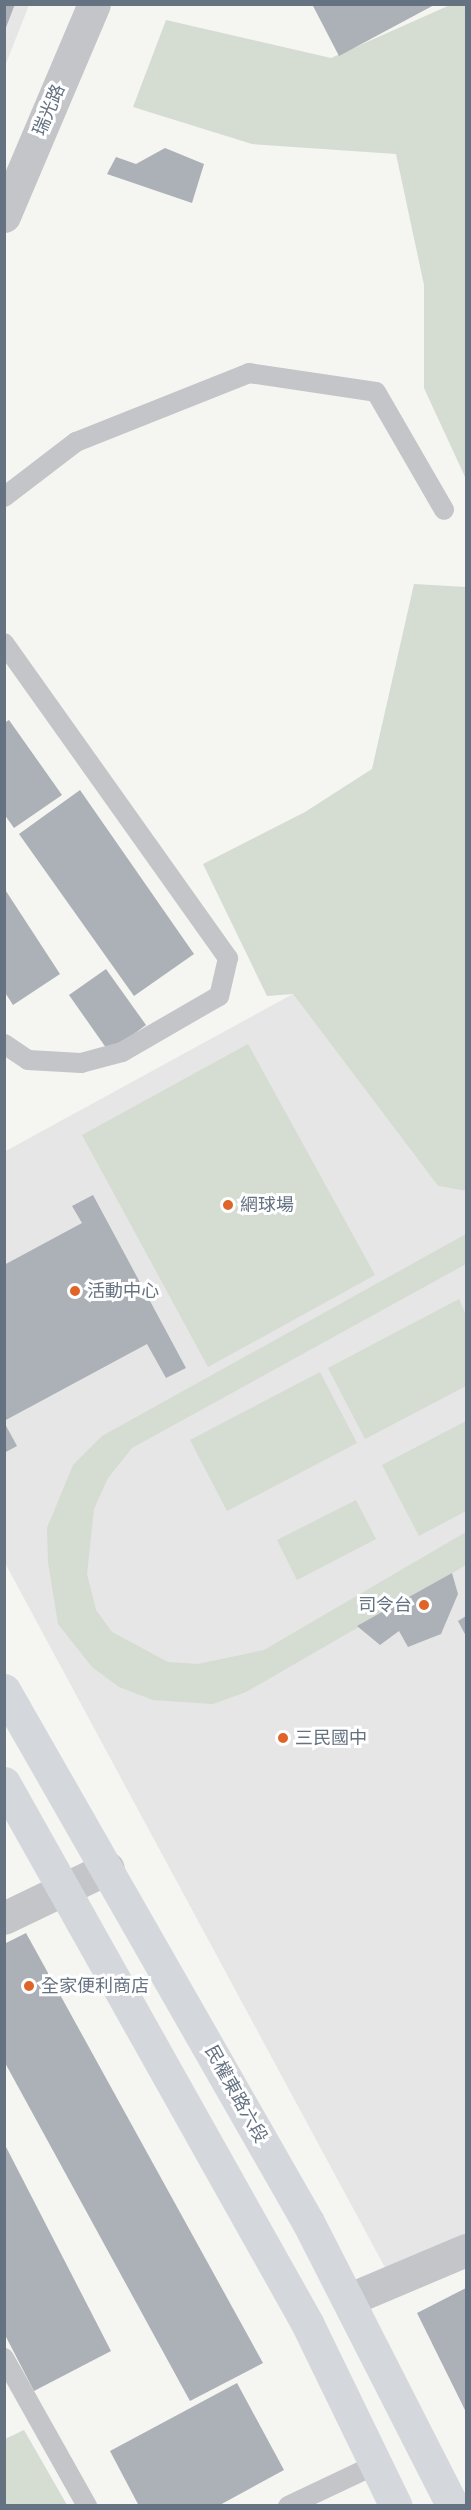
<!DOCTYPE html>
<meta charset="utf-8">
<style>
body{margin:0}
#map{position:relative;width:471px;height:2510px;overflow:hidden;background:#f5f5f1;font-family:Rubik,"Noto Sans TC",sans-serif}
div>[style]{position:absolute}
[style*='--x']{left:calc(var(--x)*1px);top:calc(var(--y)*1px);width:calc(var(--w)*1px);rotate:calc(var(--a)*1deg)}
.built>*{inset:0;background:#e5e6e5}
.green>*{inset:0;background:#d5dcd2}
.building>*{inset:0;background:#abb1b7}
.service>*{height:20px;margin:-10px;padding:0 10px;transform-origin:10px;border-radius:10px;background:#c3c5c9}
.minor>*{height:33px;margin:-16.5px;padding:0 16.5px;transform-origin:16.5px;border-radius:16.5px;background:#c3c5c9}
.tertiary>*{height:33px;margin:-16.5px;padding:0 16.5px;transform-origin:16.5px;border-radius:16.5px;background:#c3c5c9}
.secondary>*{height:33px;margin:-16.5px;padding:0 16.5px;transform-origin:16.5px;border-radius:16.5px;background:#d4d8dc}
.dots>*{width:16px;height:16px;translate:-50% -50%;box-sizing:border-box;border:3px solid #fff;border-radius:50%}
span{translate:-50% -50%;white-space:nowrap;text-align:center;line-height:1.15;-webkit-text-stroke:6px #fff;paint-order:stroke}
.street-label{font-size:18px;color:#657282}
.poi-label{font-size:18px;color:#657282}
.left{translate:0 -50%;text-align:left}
.right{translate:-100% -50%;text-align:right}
.frame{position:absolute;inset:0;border:6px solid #657282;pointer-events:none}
</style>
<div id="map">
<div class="built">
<div style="clip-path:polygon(5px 5px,29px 5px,5px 66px)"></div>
<div style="clip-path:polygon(293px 994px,438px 1186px,466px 1191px,466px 2239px,388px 2273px,5px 1563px,4px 1152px)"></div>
</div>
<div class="green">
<div style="clip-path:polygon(450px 5px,466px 5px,466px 479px,424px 388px,424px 285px,396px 154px,252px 144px,133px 107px,166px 20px,331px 58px)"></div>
<div style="clip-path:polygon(414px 584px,466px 587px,466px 1191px,438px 1186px,293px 994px,267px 996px,203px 864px,305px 812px,372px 769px)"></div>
<div style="clip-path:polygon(248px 1044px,375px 1275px,208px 1367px,82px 1135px)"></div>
<div style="clip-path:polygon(466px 1234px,466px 1264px,132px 1448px,108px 1478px,94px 1509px,87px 1574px,96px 1610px,112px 1632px,168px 1662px,198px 1664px,264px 1650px,466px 1532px,466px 1565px,246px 1692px,213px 1704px,153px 1700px,119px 1687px,92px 1667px,58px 1624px,48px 1562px,47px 1528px,73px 1465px,102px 1436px)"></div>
<div style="clip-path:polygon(459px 1299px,466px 1315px,466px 1386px,365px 1439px,328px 1368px)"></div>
<div style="clip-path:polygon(320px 1372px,357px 1443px,227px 1511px,190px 1440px)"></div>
<div style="clip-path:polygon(466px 1421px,466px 1511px,419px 1536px,382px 1465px)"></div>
<div style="clip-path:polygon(356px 1500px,376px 1539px,297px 1580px,277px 1540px)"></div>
<div style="clip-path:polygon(24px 2430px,67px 2505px,5px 2505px,5px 2439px)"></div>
</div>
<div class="building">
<div style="clip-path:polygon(5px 4px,15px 4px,5px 30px)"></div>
<div style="clip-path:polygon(312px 4px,436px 4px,339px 56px)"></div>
<div style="clip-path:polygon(165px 148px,204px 164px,192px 203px,107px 174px,116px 157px,136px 164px)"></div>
<div style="clip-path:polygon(9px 720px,62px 795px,14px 828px,4px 814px,4px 723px)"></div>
<div style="clip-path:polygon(80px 790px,194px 954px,134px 996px,19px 834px)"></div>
<div style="clip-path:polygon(4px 888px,60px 974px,13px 1005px,4px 991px)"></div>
<div style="clip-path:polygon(106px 969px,146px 1025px,109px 1052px,69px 995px)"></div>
<div style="clip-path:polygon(93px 1195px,186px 1368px,166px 1378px,147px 1344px,4px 1421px,4px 1265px,82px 1223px,72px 1206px)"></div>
<div style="clip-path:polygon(4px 1422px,17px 1446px,4px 1453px)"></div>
<div style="clip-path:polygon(452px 1573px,458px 1594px,441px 1634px,408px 1647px,399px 1631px,380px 1645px,357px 1626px)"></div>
<div style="clip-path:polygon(466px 1616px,466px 1636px,458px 1621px)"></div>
<div style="clip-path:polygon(26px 1933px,263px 2363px,190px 2401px,4px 2061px,4px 1944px)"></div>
<div style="clip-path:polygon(4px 2143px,111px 2351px,34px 2391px,4px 2333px)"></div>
<div style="clip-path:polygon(466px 2288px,466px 2412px,417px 2313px)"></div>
<div style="clip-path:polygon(237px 2383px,284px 2470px,218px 2506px,139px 2506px,110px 2451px)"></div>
</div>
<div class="service">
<div style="--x:4;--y:497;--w:91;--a:-37.4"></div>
<div style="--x:76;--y:442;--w:186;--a:-21.7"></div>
<div style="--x:249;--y:373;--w:128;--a:8.5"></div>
<div style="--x:376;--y:392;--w:136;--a:60"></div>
<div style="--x:4;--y:643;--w:387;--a:54.6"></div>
<div style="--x:228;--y:958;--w:39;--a:103"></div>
<div style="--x:219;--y:996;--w:112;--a:150"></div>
<div style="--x:122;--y:1052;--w:42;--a:165"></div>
<div style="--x:81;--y:1063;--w:53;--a:-176.8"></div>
<div style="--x:28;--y:1060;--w:29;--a:-146"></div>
<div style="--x:4;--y:2358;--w:170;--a:60.7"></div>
<div style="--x:288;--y:2506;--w:98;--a:-25.3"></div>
</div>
<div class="minor">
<div style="--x:4;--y:1918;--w:115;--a:-25.7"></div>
<div style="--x:350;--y:2299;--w:126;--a:-22.9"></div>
</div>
<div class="tertiary">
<div style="--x:4;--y:216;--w:230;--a:-67"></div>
</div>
<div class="secondary">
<div style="--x:4;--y:1690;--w:613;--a:60.26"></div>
<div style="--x:308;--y:2222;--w:319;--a:63"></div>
<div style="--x:4;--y:1783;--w:619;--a:60.7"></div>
<div style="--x:307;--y:2323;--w:203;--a:64.1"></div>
</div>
<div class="dots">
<div style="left:228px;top:1205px;background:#de6428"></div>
<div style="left:75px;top:1291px;background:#de6428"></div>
<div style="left:424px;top:1605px;background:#de6428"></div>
<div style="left:283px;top:1738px;background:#de6428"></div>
<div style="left:29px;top:1986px;background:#de6428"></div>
</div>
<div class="street-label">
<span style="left:49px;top:110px;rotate:-67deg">瑞光路</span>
<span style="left:236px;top:2094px;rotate:61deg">民權東路六段</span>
</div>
<div class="poi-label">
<span class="left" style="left:240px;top:1205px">網球場</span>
<span class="left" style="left:87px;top:1291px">活動中心</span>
<span class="right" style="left:412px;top:1605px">司令台</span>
<span class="left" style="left:295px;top:1738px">三民國中</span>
<span class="left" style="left:41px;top:1986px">全家便利商店</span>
</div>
<div class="frame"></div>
</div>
